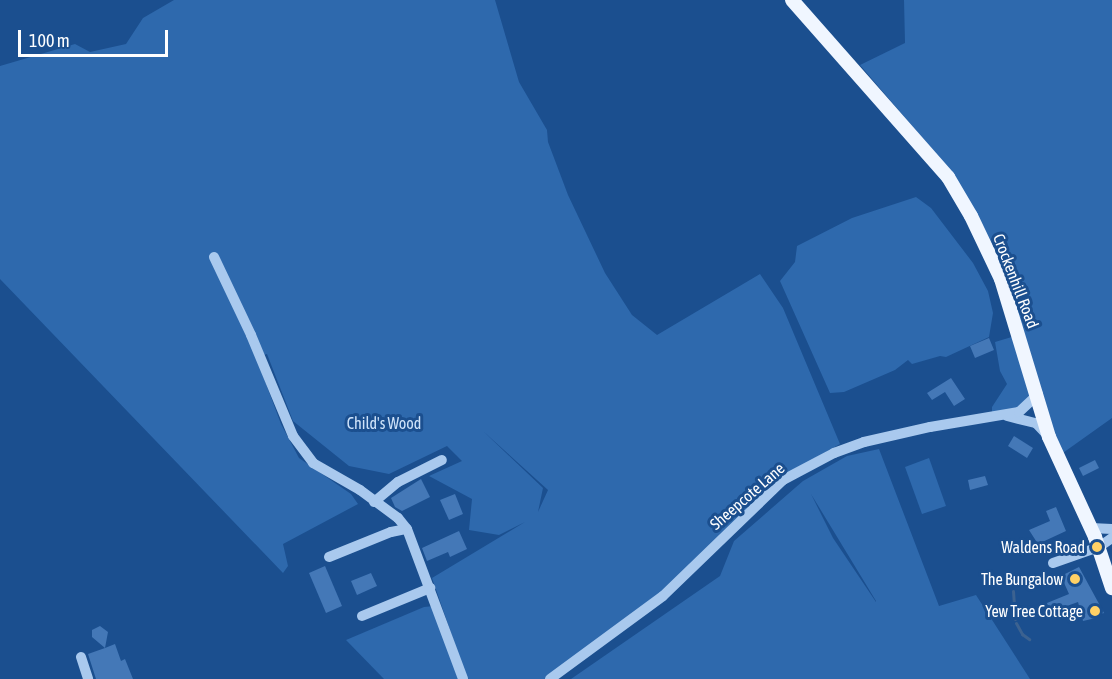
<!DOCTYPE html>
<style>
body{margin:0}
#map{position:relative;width:1112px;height:679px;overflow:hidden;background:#1b4f8f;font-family:"Asap Condensed",sans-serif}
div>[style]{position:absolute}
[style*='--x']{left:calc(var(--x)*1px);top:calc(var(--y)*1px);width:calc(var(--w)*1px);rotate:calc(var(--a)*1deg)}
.green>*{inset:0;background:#2e69ad}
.stream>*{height:3px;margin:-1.5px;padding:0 1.5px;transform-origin:1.5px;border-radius:1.5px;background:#3c6290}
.building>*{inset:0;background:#4478b7}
.minor>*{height:10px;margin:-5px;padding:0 5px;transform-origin:5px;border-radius:5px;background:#a9c9ee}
.major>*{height:14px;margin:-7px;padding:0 7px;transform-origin:7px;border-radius:7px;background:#f0f6ff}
.dots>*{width:16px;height:16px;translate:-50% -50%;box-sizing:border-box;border:3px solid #1b4f8f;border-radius:50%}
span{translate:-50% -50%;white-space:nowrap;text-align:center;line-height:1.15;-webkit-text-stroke:6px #1b4f8f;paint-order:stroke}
.street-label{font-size:16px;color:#fff}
.park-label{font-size:16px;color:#cfe3fa}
.poi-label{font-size:16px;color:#fff}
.right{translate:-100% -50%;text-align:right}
.scale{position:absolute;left:18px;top:30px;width:150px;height:27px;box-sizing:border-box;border:3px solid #fff;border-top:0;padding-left:8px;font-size:18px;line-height:21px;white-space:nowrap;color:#fff;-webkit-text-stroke:4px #1b4f8f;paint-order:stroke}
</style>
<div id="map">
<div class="green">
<div style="clip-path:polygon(evenodd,174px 0,495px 0,519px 82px,547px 130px,548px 142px,568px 195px,605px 273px,632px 315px,657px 335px,760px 274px,783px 308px,840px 444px,773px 482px,673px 583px,545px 679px,467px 679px,432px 578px,525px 522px,499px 535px,469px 530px,472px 499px,429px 476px,462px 461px,447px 446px,389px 474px,349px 466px,293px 421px,267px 354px,256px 357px,281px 424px,299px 458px,351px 494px,358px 504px,283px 544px,288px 566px,283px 573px,0 279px,0 66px,75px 44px,90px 52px,126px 44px,143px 18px,174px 0,483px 431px,548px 490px,538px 512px,543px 488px,483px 431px)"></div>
<div style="clip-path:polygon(904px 0,1112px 0,1112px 418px,1060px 455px,1050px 436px,993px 246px,955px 176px,860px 65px,905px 43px)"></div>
<div style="clip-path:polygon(916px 197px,931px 208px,973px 263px,988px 291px,993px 313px,989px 337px,946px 357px,940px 356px,912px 364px,908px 360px,895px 370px,844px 392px,830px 393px,780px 281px,795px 262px,797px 246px,852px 218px)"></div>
<div style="clip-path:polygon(1015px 336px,1034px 393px,1018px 409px,992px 414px,992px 407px,1007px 384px,1000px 371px,995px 342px)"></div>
<div style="clip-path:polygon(evenodd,879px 449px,939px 606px,976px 595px,1030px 679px,571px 679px,720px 576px,734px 541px,803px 481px,847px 456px,879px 449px,811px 494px,876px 601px,876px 602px,833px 538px,811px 494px)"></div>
<div style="clip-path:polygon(929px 458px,946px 506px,922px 514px,905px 467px)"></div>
<div style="clip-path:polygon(434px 606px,459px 679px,384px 679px,346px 640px,424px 607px)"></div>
</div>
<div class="stream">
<div style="--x:1013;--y:591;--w:28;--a:86"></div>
<div style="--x:1016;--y:623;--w:13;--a:61"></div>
<div style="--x:1022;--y:634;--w:9;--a:36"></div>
</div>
<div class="building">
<div style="clip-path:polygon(989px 338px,994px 350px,975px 358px,970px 346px)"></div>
<div style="clip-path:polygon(951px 378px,965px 399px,954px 406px,945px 392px,932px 400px,927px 393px)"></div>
<div style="clip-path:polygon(1014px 436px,1033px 448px,1027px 458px,1008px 446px)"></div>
<div style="clip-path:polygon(1095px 460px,1099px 468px,1083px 476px,1079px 468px)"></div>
<div style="clip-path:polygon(985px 476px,988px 485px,970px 490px,968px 480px)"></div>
<div style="clip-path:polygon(421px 479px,430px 497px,402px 511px,395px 507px,391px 498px)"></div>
<div style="clip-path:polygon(455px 494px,463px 514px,449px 520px,440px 500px)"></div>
<div style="clip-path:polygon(1056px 507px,1066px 531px,1038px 544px,1029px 530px,1050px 521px,1046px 511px)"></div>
<div style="clip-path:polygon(459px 531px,467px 549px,450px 557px,448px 552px,427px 561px,422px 548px)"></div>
<div style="clip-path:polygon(325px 566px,342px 606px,326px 613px,309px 573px)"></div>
<div style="clip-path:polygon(1079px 567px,1104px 613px,1096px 616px,1096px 618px,1083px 621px,1078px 602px,1050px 612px,1047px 603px,1069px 594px,1061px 576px)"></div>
<div style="clip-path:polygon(371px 573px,377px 586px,357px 595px,351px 581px)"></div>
<div style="clip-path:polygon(100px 626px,108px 632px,105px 648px,115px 644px,121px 661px,125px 659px,133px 679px,96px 679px,88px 654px,105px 648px,92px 637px,92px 630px)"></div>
</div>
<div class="minor">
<div style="--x:214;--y:257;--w:86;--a:64.6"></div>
<div style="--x:251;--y:335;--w:109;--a:67.4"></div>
<div style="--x:293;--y:436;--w:34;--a:53"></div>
<div style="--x:313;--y:463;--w:54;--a:29.9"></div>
<div style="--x:360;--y:490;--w:47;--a:36.4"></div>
<div style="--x:398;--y:518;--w:14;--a:51"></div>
<div style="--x:407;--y:529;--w:160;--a:69.5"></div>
<div style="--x:1007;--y:416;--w:30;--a:14"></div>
<div style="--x:1036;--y:423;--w:18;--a:47"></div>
<div style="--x:374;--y:502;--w:31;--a:-40"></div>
<div style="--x:398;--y:482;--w:49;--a:-26.6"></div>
<div style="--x:1091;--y:528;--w:21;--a:3"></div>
<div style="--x:329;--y:557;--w:67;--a:-22"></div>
<div style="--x:391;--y:532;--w:16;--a:-11"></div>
<div style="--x:1053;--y:563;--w:49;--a:-19.2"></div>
<div style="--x:1099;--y:547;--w:16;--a:-35"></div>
<div style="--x:362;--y:616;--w:74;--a:-22.4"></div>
<div style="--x:81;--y:657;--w:23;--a:72"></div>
<div style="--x:550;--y:679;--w:140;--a:-36.3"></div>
<div style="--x:663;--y:596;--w:167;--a:-44"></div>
<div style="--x:783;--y:480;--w:58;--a:-27.9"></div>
<div style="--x:834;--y:453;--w:32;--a:-20"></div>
<div style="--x:864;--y:442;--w:68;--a:-12.8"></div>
<div style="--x:930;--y:427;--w:90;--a:-9.6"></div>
<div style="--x:1019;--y:412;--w:26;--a:-43"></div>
</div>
<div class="major">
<div style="--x:792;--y:0;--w:236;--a:48.6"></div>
<div style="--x:948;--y:177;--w:45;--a:59.5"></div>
<div style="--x:971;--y:216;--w:70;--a:64.5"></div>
<div style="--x:1001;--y:279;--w:165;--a:73.1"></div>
<div style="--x:1049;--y:437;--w:110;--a:65.3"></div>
<div style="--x:1095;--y:537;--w:54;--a:71.6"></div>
</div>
<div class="dots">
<div style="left:1097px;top:547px;background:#ffd166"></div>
<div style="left:1075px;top:579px;background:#ffd166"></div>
<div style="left:1095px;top:611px;background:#ffd166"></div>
</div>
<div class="street-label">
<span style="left:1016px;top:281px;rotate:69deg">Crockenhill Road</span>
<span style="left:747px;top:496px;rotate:-41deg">Sheepcote Lane</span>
</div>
<div class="park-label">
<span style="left:384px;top:423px">Child's Wood</span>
</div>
<div class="poi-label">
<span class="right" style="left:1085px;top:547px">Waldens Road</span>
<span class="right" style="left:1063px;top:579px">The Bungalow</span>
<span class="right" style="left:1083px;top:611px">Yew Tree Cottage</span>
</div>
<div class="scale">100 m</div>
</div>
